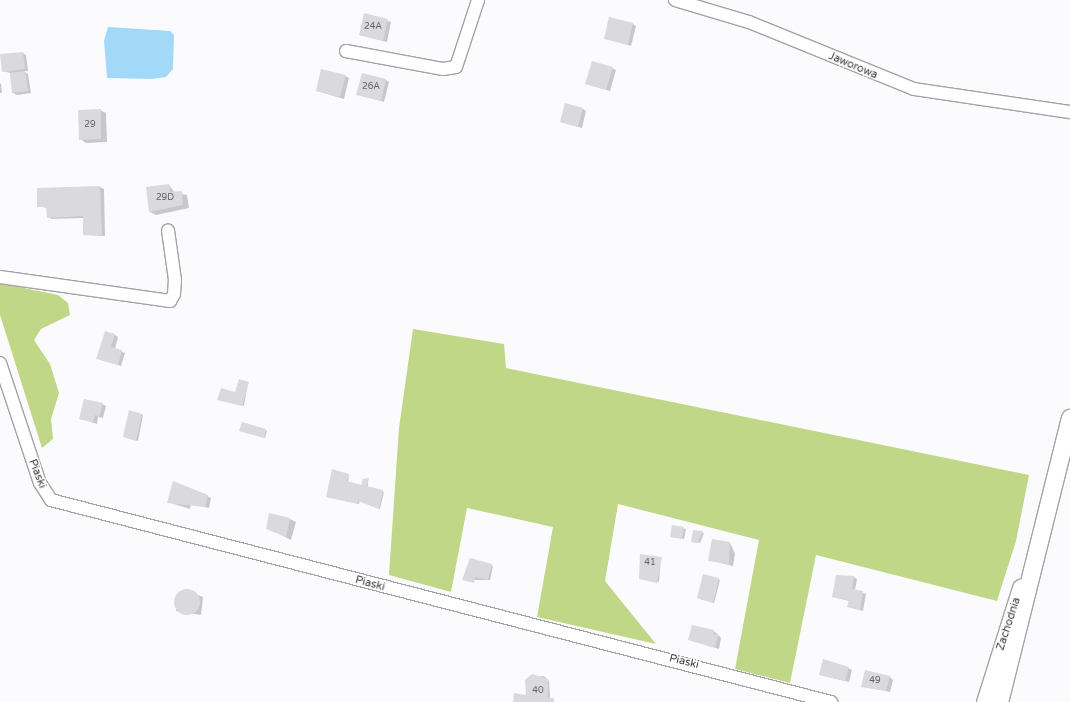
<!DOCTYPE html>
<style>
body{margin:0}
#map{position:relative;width:1070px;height:702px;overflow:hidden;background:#fbfbfd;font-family:"Varela Round",sans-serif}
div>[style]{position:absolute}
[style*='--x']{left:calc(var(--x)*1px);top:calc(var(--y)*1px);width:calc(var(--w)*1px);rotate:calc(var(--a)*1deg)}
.green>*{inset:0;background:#c1d788}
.water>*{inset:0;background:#a2d9f8}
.shadow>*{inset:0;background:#0003}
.building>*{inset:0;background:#dadadc}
.round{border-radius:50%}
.roads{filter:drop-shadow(1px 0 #a3a3a5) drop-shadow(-1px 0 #a3a3a5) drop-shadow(0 1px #a3a3a5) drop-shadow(0 -1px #a3a3a5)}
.minor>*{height:12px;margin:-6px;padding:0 6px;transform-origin:6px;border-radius:6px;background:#fff}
.secondary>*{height:17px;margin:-8.5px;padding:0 8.5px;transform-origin:8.5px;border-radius:8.5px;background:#fff}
span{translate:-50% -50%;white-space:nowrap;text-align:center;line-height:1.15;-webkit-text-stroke:3px #fff;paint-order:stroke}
.number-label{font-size:9px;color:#636364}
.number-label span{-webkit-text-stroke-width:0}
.street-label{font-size:11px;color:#3b3b3c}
</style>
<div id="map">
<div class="green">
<div style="clip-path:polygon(0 283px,58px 295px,68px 303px,70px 315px,41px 329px,34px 340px,50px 364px,59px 393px,51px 419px,53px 439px,42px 448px,0 315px)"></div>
<div style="clip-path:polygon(413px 329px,504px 344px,506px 368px,1029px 475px,1016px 541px,997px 601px,816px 555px,790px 683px,735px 669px,759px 540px,618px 504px,605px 581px,656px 644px,537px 617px,553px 527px,467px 508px,451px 592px,389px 575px,399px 428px)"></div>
</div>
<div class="water">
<div style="clip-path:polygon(108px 27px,170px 31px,174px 35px,173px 69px,166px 77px,151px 79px,107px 78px,104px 41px)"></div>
</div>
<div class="shadow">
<div style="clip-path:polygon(365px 15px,391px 22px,387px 42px,360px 35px)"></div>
<div style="clip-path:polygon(633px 24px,636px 26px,631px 46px,605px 38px)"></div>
<div style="clip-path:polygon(23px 53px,26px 55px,28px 71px,24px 71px,28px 74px,31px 93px,17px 95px,13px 93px,10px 73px,3px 71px)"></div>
<div style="clip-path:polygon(612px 68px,616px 70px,610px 91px,586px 84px)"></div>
<div style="clip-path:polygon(345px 76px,349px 78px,344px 99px,317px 91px)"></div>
<div style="clip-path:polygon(386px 80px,389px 82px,384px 102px,358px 94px)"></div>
<div style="clip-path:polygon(0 83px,1px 84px,2px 93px,0 93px)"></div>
<div style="clip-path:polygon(583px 109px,586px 111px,582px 128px,562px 122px)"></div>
<div style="clip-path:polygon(100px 110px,106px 113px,107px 142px,86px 143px,80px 139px)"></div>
<div style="clip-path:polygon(169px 185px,175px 193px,187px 195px,189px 208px,156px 215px,150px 212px)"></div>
<div style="clip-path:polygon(100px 187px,104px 189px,105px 236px,84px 235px,84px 218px,51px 219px,47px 208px,38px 206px)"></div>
<div style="clip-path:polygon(115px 335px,118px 337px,115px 349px,125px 353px,121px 366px,97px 358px)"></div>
<div style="clip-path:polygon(248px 383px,244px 406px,220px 400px,236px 393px)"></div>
<div style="clip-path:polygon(102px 404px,106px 406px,103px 418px,98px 417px,97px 424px,81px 419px)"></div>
<div style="clip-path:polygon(130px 412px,143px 415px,138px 441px,124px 437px)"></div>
<div style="clip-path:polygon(242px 423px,267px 431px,265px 438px,242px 431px)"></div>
<div style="clip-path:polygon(349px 474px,348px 483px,362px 486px,368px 482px,368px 487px,384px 492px,380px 509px,360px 501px,359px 504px,328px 497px)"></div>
<div style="clip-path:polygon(207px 496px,211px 498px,209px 508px,191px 504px,190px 509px,168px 502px)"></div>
<div style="clip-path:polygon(290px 519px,296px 522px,291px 540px,267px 528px)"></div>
<div style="clip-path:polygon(673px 526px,686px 529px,684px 539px,672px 537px)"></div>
<div style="clip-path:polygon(694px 531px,704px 533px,700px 543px,692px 542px)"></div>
<div style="clip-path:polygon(730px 543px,735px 554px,733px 566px,709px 560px)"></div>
<div style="clip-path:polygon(661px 558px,659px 582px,640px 578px)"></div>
<div style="clip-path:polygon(470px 559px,493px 566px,490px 580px,465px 580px)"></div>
<div style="clip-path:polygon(704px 575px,720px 580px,714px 603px,700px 599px)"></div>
<div style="clip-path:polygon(854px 577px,857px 579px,855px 590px,866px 594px,863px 611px,848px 607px,849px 601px,833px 597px)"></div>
<div style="clip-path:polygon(185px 590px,203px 597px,201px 615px,176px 611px,178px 593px)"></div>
<div style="clip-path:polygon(714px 631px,721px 638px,719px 649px,693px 641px)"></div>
<div style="clip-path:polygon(848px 668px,852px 670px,849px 682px,820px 675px)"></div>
<div style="clip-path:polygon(544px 676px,549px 681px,550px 699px,555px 702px,514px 702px,527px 696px,529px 678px)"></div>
<div style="clip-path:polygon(890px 677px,893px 680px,890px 692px,862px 686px)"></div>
</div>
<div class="building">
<div style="clip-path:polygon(364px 13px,388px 19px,383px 41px,359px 35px)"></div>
<div style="clip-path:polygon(609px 17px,633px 23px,628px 45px,604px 39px)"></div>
<div style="clip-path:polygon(23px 52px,25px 69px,2px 72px,0 54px)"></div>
<div style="clip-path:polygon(592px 61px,613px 67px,606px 90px,585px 84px)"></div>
<div style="clip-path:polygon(321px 69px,346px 75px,340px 97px,316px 91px)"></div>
<div style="clip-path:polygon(25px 71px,28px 91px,12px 93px,10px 73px)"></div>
<div style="clip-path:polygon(362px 73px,386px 79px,381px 101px,356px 95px)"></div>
<div style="clip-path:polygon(565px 103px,583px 108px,578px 127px,560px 122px)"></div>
<div style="clip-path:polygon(101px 109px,101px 139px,79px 140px,78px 110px)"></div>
<div style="clip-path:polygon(169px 184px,170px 192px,182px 191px,183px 205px,149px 212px,146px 187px)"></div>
<div style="clip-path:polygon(100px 186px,102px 235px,83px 235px,83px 216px,47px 218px,46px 207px,37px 207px,37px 188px)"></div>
<div style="clip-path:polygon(105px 331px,115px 334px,111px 347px,122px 350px,118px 365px,96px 359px)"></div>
<div style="clip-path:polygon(239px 379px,249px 382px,242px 406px,217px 400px,221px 388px,235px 392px)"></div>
<div style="clip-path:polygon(84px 399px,103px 403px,99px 417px,95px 415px,93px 422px,79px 419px)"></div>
<div style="clip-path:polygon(129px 410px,142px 414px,136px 441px,123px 437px)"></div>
<div style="clip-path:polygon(242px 422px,266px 429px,264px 438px,239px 431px)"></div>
<div style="clip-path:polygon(332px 469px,349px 474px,347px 481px,361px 485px,363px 479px,369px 478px,367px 486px,383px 490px,379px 509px,358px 501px,358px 504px,326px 497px)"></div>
<div style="clip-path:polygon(173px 481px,208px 495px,205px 507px,167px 503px)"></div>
<div style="clip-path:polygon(269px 513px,290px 518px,286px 537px,266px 529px)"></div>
<div style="clip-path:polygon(672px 525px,684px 527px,682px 539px,670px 537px)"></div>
<div style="clip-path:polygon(693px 530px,703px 531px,698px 543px,691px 542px)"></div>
<div style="clip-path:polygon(712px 539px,730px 542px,729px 564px,708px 561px)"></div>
<div style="clip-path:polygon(640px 554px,662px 557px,657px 583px,639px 579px)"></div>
<div style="clip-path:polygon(470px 558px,492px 564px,488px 580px,475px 577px,474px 583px,462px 580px)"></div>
<div style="clip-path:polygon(703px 574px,719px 578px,713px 603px,697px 598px)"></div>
<div style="clip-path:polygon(836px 575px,854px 576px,852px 589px,863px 591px,860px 610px,847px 607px,849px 600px,832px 597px)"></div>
<div class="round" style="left:174px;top:589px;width:26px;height:26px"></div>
<div style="clip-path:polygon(692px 625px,714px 630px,713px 634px,718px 635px,715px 648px,688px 640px)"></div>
<div style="clip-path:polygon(823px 659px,849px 667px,845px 681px,819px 675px)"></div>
<div style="clip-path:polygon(865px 670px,890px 676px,886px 691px,861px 687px)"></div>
<div style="clip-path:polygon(532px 674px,548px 679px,548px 698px,554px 698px,554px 702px,513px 702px,514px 693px,526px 695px,525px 680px)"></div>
</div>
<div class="roads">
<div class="minor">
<div style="--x:675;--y:0;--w:77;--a:16.6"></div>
<div style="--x:749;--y:22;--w:178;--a:22.1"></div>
<div style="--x:914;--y:89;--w:158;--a:8.4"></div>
<div style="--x:346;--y:51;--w:99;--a:10.5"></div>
<div style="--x:443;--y:69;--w:13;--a:-9"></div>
<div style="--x:456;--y:67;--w:71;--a:-71.8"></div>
<div style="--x:0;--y:277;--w:172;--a:8"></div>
<div style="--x:170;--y:301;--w:8;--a:-60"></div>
<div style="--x:174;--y:294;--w:14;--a:-86"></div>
<div style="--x:175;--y:280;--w:50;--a:-98"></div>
<div style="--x:0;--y:363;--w:126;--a:71.6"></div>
<div style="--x:40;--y:483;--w:20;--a:57"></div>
<div style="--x:51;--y:500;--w:806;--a:14.52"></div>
</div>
<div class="secondary">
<div style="--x:985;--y:702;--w:120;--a:-72.5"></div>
<div style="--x:999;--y:702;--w:293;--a:-76"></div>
</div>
</div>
<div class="number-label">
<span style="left:373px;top:27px">24A</span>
<span style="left:371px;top:87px">26A</span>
<span style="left:90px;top:125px">29</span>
<span style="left:165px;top:198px">29D</span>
<span style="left:650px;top:563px">41</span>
<span style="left:875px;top:681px">49</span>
<span style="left:538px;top:691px">40</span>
</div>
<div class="street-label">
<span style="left:853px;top:66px;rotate:23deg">Jaworowa</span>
<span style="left:37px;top:474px;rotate:69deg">Piaski</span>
<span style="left:370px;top:584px;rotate:15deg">Piaski</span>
<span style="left:1009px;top:624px;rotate:-72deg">Zachodnia</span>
<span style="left:684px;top:662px;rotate:14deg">Piaski</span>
</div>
</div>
